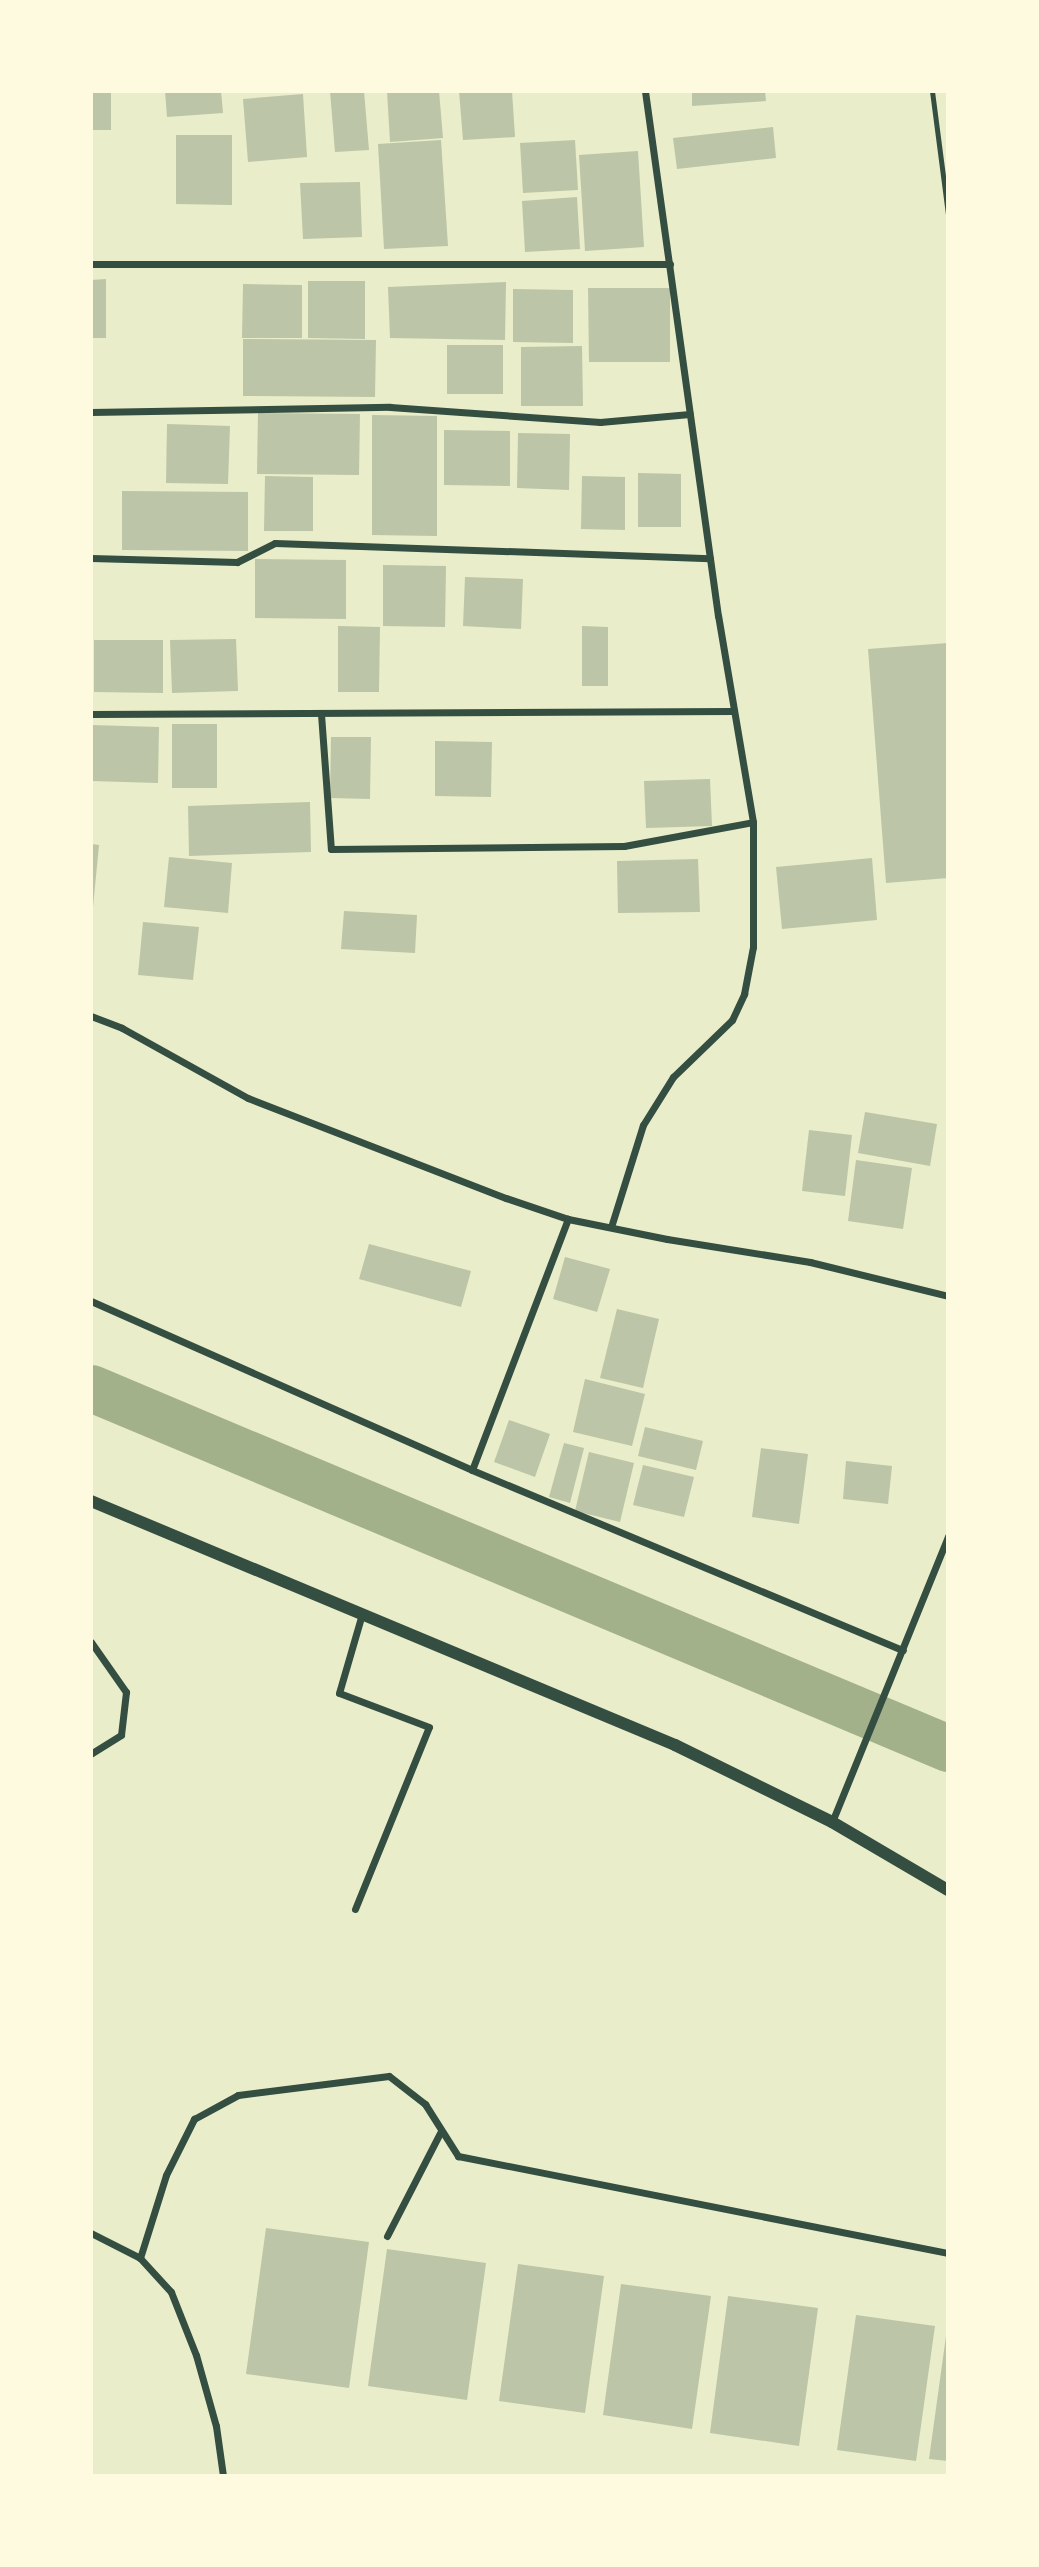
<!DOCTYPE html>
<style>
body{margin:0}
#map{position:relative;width:1039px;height:2567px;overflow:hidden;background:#e9edc9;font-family:"Roboto Serif",serif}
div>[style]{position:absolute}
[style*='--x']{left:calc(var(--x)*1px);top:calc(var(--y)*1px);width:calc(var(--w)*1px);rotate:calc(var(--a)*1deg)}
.canal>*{height:47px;margin:-23.5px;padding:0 23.5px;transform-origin:23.5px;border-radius:23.5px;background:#a3b18a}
.building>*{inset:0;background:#bcc5a7}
.service>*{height:5px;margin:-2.5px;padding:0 2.5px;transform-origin:2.5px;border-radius:2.5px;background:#344e41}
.minor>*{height:7px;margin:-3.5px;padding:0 3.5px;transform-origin:3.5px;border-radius:3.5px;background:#344e41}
.tertiary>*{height:12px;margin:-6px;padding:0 6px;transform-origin:6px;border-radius:6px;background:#344e41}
span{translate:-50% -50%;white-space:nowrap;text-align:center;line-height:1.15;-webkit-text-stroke:7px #fefae0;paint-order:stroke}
.frame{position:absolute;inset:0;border:93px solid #fefae0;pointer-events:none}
</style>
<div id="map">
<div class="canal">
<div style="--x:91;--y:1388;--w:930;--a:22.79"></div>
</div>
<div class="building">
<div style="clip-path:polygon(91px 91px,111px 91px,111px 130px,91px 130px)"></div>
<div style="clip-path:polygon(165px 91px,221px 91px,223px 113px,167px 117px)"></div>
<div style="clip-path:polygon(330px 91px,364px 91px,369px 150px,335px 152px)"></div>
<div style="clip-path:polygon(387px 91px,439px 91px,443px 138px,390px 142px)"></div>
<div style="clip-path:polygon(459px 91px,512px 91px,515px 137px,463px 140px)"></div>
<div style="clip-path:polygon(692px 91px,765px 91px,766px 101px,692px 106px)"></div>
<div style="clip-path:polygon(303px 94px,307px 157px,248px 162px,243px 99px)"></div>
<div style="clip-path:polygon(773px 127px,776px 158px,677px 169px,673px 138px)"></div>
<div style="clip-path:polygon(176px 135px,232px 135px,232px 205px,176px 204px)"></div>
<div style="clip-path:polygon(441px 140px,448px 246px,384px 249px,378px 144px)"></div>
<div style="clip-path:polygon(575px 140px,578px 190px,523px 193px,520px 143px)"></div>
<div style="clip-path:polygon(638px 151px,644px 247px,585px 251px,579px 155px)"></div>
<div style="clip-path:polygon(360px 182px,362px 237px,303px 239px,300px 183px)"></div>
<div style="clip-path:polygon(577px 197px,580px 249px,525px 252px,522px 201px)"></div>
<div style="clip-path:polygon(106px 279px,106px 338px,91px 338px,91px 280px)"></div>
<div style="clip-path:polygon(308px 281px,365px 281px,365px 339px,308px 338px)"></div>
<div style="clip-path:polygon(506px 282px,505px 340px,390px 338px,388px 287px)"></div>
<div style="clip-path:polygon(243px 284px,302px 285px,302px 338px,242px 338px)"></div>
<div style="clip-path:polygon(588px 288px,670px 288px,670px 362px,589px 362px)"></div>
<div style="clip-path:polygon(513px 289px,573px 290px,573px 343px,513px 342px)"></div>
<div style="clip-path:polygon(243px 339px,376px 340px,375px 397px,243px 396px)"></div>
<div style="clip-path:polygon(447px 345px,503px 345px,503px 394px,447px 394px)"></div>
<div style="clip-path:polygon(582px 346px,583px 406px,521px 406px,521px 347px)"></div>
<div style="clip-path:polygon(258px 413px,360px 414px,359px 475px,257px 474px)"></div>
<div style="clip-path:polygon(372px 415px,437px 416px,437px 536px,372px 535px)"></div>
<div style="clip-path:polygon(167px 424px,230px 426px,228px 484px,166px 483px)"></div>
<div style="clip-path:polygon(444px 430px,510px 431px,510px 486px,444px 485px)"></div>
<div style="clip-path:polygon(518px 433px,570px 434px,569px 490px,517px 488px)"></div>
<div style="clip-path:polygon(638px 473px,681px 474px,681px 527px,638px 527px)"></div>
<div style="clip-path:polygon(265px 476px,313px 477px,313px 531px,264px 531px)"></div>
<div style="clip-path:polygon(582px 476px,625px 477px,625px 530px,581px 529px)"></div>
<div style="clip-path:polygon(122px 491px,248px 492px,248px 551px,122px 550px)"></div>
<div style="clip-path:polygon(255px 559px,346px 560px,346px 619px,255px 618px)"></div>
<div style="clip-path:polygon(383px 565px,446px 566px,445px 627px,383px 626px)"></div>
<div style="clip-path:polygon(465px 577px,523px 579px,521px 629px,463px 626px)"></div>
<div style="clip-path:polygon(338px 626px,380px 627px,379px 692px,338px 692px)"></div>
<div style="clip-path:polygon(582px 626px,608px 627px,608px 686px,582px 686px)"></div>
<div style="clip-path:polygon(236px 639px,238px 691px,172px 693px,170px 640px)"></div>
<div style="clip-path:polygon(94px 640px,163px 640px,163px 693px,94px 692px)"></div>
<div style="clip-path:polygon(948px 643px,948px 878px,886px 883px,868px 649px)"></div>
<div style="clip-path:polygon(172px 724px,217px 724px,217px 788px,172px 788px)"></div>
<div style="clip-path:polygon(91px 725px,159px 727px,158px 783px,91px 781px)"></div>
<div style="clip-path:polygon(331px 737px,371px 737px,370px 799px,330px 798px)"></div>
<div style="clip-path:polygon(435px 741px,492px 742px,491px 797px,435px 796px)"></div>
<div style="clip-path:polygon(710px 779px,712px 826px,646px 828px,644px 781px)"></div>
<div style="clip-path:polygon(310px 802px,311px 852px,189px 856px,188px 806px)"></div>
<div style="clip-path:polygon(91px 844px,99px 845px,93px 907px,91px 906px)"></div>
<div style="clip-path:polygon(169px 857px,232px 863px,228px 913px,164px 907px)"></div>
<div style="clip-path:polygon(872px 858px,877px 920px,782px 929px,776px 867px)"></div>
<div style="clip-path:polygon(698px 859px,700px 912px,618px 913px,617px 861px)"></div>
<div style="clip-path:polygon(344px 911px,417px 915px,415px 953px,341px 949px)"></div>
<div style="clip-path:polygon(143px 922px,199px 927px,193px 980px,138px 975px)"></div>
<div style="clip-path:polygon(865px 1112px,937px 1124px,930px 1166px,858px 1153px)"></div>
<div style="clip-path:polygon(809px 1130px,852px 1135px,845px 1196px,802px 1191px)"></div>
<div style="clip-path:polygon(856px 1160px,912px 1168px,903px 1229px,848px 1221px)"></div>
<div style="clip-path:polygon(369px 1244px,471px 1271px,461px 1307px,359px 1279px)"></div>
<div style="clip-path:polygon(565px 1257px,610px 1269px,597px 1312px,553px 1299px)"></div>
<div style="clip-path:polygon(617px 1309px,659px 1319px,643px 1388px,600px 1378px)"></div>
<div style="clip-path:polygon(585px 1379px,645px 1394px,632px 1446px,573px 1432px)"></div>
<div style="clip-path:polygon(509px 1420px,550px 1434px,535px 1477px,494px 1462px)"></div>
<div style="clip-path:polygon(645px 1427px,703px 1441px,696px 1470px,638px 1456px)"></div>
<div style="clip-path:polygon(564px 1443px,584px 1448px,570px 1503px,549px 1497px)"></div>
<div style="clip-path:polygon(761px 1448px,808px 1454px,799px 1524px,752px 1517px)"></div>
<div style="clip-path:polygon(589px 1452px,634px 1463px,620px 1522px,575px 1511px)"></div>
<div style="clip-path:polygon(846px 1461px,892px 1466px,888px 1504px,843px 1499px)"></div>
<div style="clip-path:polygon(643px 1465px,694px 1477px,684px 1517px,633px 1505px)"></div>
<div style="clip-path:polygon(266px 2228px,369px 2242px,349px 2388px,246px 2374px)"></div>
<div style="clip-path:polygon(387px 2249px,486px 2263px,467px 2400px,368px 2386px)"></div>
<div style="clip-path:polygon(518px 2264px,604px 2276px,585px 2413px,499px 2401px)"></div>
<div style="clip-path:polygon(621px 2284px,711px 2296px,692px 2429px,603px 2415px)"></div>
<div style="clip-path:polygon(728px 2296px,818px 2308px,799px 2446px,710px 2433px)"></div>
<div style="clip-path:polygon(856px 2315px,935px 2326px,916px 2461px,837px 2450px)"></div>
<div style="clip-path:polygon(946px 2336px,948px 2336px,948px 2461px,929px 2459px)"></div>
</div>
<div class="service">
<div style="--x:932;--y:91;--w:124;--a:82.6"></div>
</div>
<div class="minor">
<div style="--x:91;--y:264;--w:579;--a:0"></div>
<div style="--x:91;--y:412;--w:299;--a:-1"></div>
<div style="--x:390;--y:407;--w:211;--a:4.1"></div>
<div style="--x:600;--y:422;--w:90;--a:-5.1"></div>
<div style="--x:91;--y:558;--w:146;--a:1.6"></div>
<div style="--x:237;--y:562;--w:42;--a:-26.6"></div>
<div style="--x:275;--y:543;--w:435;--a:2"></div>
<div style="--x:91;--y:714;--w:643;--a:-0.27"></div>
<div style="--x:321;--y:714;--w:135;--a:85.8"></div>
<div style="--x:331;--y:849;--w:293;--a:-0.6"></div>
<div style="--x:624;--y:846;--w:131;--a:-10.5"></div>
<div style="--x:91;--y:1016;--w:33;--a:21"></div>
<div style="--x:122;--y:1028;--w:144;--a:29.1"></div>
<div style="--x:248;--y:1098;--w:277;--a:21.2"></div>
<div style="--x:506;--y:1198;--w:65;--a:18.7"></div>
<div style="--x:568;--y:1219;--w:101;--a:11.4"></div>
<div style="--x:667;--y:1239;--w:145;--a:9.1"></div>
<div style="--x:810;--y:1262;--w:142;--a:13.8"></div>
<div style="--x:611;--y:1227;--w:107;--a:-72.6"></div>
<div style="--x:643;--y:1125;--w:57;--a:-58"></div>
<div style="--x:673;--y:1077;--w:82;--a:-44"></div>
<div style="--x:732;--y:1020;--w:29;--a:-65"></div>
<div style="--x:744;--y:994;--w:48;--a:-79.2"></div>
<div style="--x:753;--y:947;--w:125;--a:-90"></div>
<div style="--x:753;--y:822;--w:209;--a:-99.6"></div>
<div style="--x:718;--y:616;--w:530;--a:-97.92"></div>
<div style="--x:91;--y:1301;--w:417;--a:23.9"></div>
<div style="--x:472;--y:1470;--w:467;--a:22.7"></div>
<div style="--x:472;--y:1470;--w:269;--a:-69.1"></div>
<div style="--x:91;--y:1642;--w:61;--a:55"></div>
<div style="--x:126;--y:1692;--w:43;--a:96.6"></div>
<div style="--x:121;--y:1735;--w:36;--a:148"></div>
<div style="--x:832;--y:1822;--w:309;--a:-67.9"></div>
<div style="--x:355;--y:1909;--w:196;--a:-67.9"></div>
<div style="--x:429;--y:1727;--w:96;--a:-159.3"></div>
<div style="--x:339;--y:1693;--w:82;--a:-73.8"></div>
<div style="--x:91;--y:2233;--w:55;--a:27"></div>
<div style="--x:140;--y:2258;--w:46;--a:47.6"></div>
<div style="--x:171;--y:2292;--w:68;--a:68.4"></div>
<div style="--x:196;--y:2355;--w:74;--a:74.3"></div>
<div style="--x:216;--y:2426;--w:50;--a:82"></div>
<div style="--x:387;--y:2236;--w:116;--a:-62.8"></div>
<div style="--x:140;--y:2258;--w:87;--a:-72.6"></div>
<div style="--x:166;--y:2175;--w:63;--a:-63.4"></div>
<div style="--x:194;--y:2119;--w:50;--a:-28.6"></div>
<div style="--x:238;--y:2095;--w:152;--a:-7.2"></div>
<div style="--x:389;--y:2076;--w:46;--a:37.9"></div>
<div style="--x:425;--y:2104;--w:62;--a:57.6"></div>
<div style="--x:458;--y:2156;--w:500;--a:11.2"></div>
</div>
<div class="tertiary">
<div style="--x:91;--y:1501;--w:633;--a:22.68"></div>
<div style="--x:675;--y:1745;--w:175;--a:26.1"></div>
<div style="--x:832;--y:1822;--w:134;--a:30.4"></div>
</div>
<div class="frame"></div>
</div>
